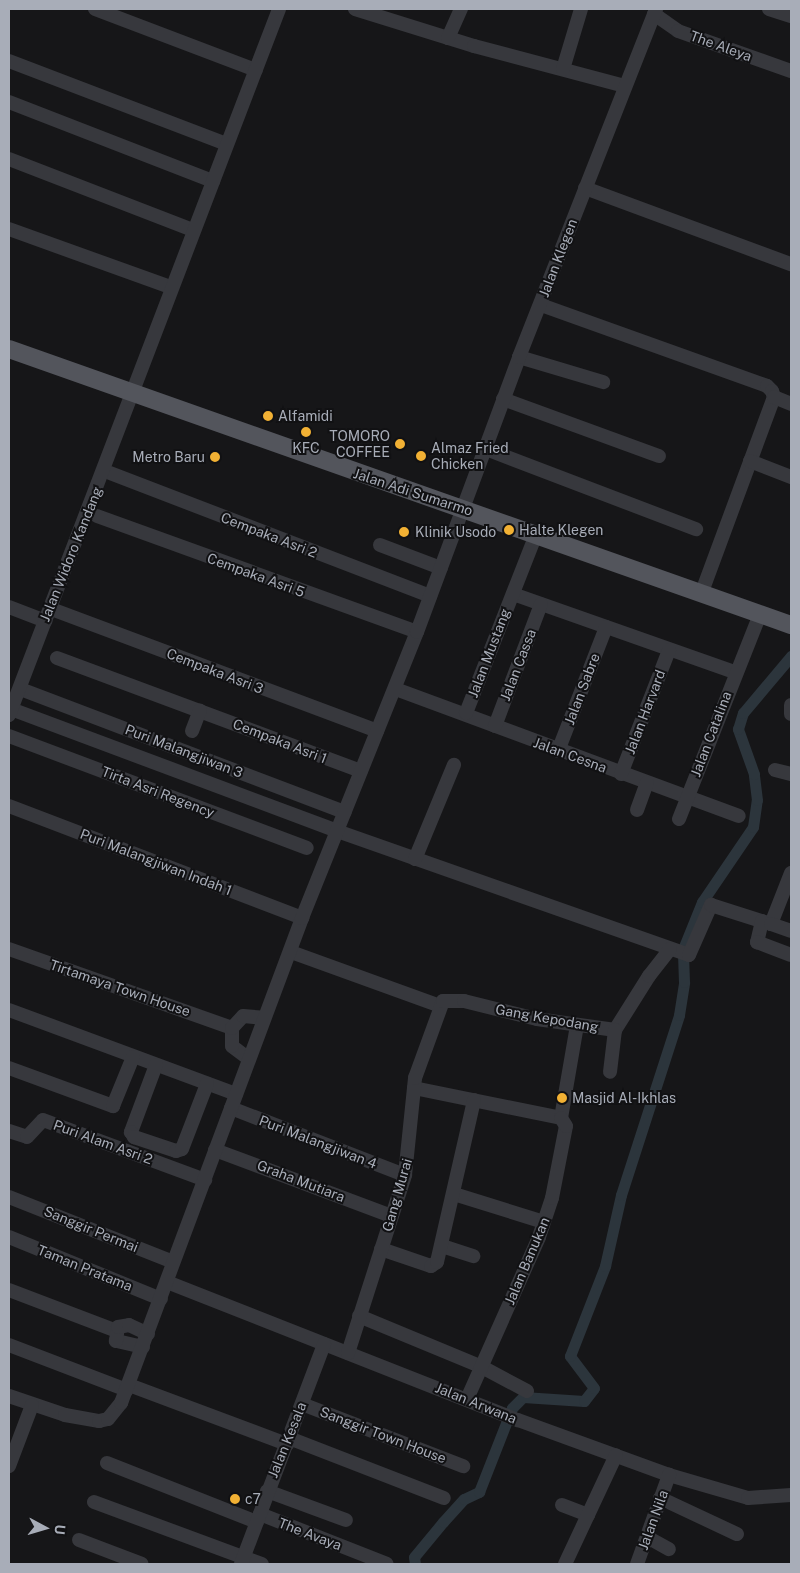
<!DOCTYPE html>
<style>
body{margin:0}
#map{position:relative;width:800px;height:1573px;overflow:hidden;background:#161618;font-family:"Public Sans",sans-serif}
div>[style]{position:absolute}
[style*='--x']{left:calc(var(--x)*1px);top:calc(var(--y)*1px);width:calc(var(--w)*1px);rotate:calc(var(--a)*1deg)}
.canal>*{height:11px;margin:-5.5px;padding:0 5.5px;transform-origin:5.5px;border-radius:5.5px;background:#2c353c}
.minor>*{height:14px;margin:-7px;padding:0 7px;transform-origin:7px;border-radius:7px;background:#37383d}
.major>*{height:18px;margin:-9px;padding:0 9px;transform-origin:9px;border-radius:9px;background:#53555c}
.dots>*{width:14px;height:14px;translate:-50% -50%;box-sizing:border-box;border:2px solid #111113;border-radius:50%}
span{translate:-50% -50%;white-space:nowrap;text-align:center;line-height:1.15;-webkit-text-stroke:4px #111113;paint-order:stroke}
.street-label{font-size:14px;color:#a8adb8}
.poi-label{font-size:14px;color:#a8adb8}
.left{translate:0 -50%;text-align:left}
.right{translate:-100% -50%;text-align:right}
.frame{position:absolute;inset:0;border:10px solid #a8adb8;pointer-events:none}
.north{position:absolute;left:20px;top:1503px;width:50px;height:50px;-webkit-text-stroke:4px #111113;paint-order:stroke;rotate:96deg;font-size:14px;font-weight:700;line-height:20px;text-align:center;color:#a8adb8}
.north::after{content:'';display:block;margin:auto;width:18px;height:22px;background:#a8adb8;clip-path:polygon(50% 0,100% 100%,50% 72%,0 100%)}
</style>
<div id="map">
<div class="canal">
<div style="--x:415;--y:1564;--w:7;--a:-98"></div>
<div style="--x:414;--y:1557;--w:45;--a:-50.4"></div>
<div style="--x:443;--y:1522;--w:31;--a:-48"></div>
<div style="--x:464;--y:1499;--w:17;--a:-25"></div>
<div style="--x:479;--y:1492;--w:90;--a:-68.6"></div>
<div style="--x:512;--y:1408;--w:16;--a:-45"></div>
<div style="--x:523;--y:1397;--w:61;--a:3.8"></div>
<div style="--x:584;--y:1401;--w:16;--a:-52"></div>
<div style="--x:594;--y:1388;--w:40;--a:-127"></div>
<div style="--x:570;--y:1356;--w:97;--a:-68.7"></div>
<div style="--x:605;--y:1266;--w:73;--a:-77.3"></div>
<div style="--x:621;--y:1195;--w:189;--a:-72.1"></div>
<div style="--x:679;--y:1015;--w:33;--a:-81"></div>
<div style="--x:684;--y:982;--w:33;--a:-92"></div>
<div style="--x:683;--y:949;--w:51;--a:-68"></div>
<div style="--x:702;--y:902;--w:91;--a:-55.8"></div>
<div style="--x:753;--y:827;--w:27;--a:-82"></div>
<div style="--x:757;--y:800;--w:26;--a:-97"></div>
<div style="--x:754;--y:774;--w:48;--a:-109.6"></div>
<div style="--x:738;--y:729;--w:17;--a:-73"></div>
<div style="--x:743;--y:713;--w:75;--a:-49.9"></div>
</div>
<div class="minor">
<div style="--x:95;--y:9;--w:172;--a:20.8"></div>
<div style="--x:355;--y:9;--w:125;--a:17.3"></div>
<div style="--x:474;--y:46;--w:155;--a:14.9"></div>
<div style="--x:769;--y:9;--w:23;--a:18"></div>
<div style="--x:654;--y:14;--w:29;--a:35"></div>
<div style="--x:678;--y:31;--w:120;--a:19.5"></div>
<div style="--x:448;--y:38;--w:32;--a:-66"></div>
<div style="--x:9;--y:61;--w:232;--a:20.9"></div>
<div style="--x:563;--y:69;--w:63;--a:-73.3"></div>
<div style="--x:9;--y:102;--w:219;--a:21.2"></div>
<div style="--x:9;--y:159;--w:197;--a:21.1"></div>
<div style="--x:585;--y:188;--w:220;--a:20.3"></div>
<div style="--x:9;--y:229;--w:171;--a:19.8"></div>
<div style="--x:541;--y:305;--w:240;--a:19.7"></div>
<div style="--x:767;--y:386;--w:7;--a:45"></div>
<div style="--x:772;--y:391;--w:6;--a:72"></div>
<div style="--x:774;--y:397;--w:210;--a:110.3"></div>
<div style="--x:519;--y:357;--w:88;--a:16.6"></div>
<div style="--x:774;--y:397;--w:18;--a:22"></div>
<div style="--x:503;--y:399;--w:166;--a:20.1"></div>
<div style="--x:486;--y:449;--w:225;--a:20.9"></div>
<div style="--x:750;--y:461;--w:44;--a:21.3"></div>
<div style="--x:110;--y:473;--w:343;--a:21"></div>
<div style="--x:97;--y:516;--w:340;--a:19.9"></div>
<div style="--x:380;--y:545;--w:65;--a:20.7"></div>
<div style="--x:513;--y:594;--w:235;--a:19.4"></div>
<div style="--x:9;--y:607;--w:39;--a:21"></div>
<div style="--x:54;--y:610;--w:345;--a:20.5"></div>
<div style="--x:57;--y:658;--w:324;--a:20.4"></div>
<div style="--x:23;--y:690;--w:344;--a:20.8"></div>
<div style="--x:401;--y:691;--w:360;--a:20.3"></div>
<div style="--x:791;--y:705;--w:9;--a:90"></div>
<div style="--x:11;--y:709;--w:348;--a:20.5"></div>
<div style="--x:337;--y:831;--w:373;--a:19.4"></div>
<div style="--x:689;--y:955;--w:55;--a:-66.3"></div>
<div style="--x:711;--y:905;--w:63;--a:17.6"></div>
<div style="--x:771;--y:924;--w:55;--a:-68.6"></div>
<div style="--x:466;--y:713;--w:192;--a:-68.6"></div>
<div style="--x:9;--y:715;--w:756;--a:-69.07"></div>
<div style="--x:495;--y:726;--w:130;--a:-69.3"></div>
<div style="--x:192;--y:731;--w:22;--a:-69"></div>
<div style="--x:9;--y:736;--w:318;--a:20.6"></div>
<div style="--x:558;--y:751;--w:133;--a:-68.8"></div>
<div style="--x:775;--y:770;--w:16;--a:14"></div>
<div style="--x:621;--y:774;--w:133;--a:-68.8"></div>
<div style="--x:9;--y:806;--w:314;--a:20.9"></div>
<div style="--x:637;--y:810;--w:29;--a:-70"></div>
<div style="--x:679;--y:819;--w:220;--a:-68.4"></div>
<div style="--x:415;--y:859;--w:102;--a:-67.5"></div>
<div style="--x:762;--y:921;--w:22;--a:103"></div>
<div style="--x:757;--y:942;--w:36;--a:21"></div>
<div style="--x:771;--y:924;--w:21;--a:19"></div>
<div style="--x:9;--y:949;--w:237;--a:19.5"></div>
<div style="--x:291;--y:952;--w:158;--a:19.9"></div>
<div style="--x:9;--y:1010;--w:242;--a:20.3"></div>
<div style="--x:615;--y:1030;--w:64;--a:-57.8"></div>
<div style="--x:649;--y:976;--w:34;--a:-52"></div>
<div style="--x:249;--y:1059;--w:21;--a:-143"></div>
<div style="--x:232;--y:1046;--w:18;--a:-90"></div>
<div style="--x:232;--y:1028;--w:16;--a:-47"></div>
<div style="--x:243;--y:1016;--w:21;--a:5"></div>
<div style="--x:156;--y:1065;--w:72;--a:110.5"></div>
<div style="--x:131;--y:1132;--w:6;--a:59"></div>
<div style="--x:134;--y:1137;--w:44;--a:18.4"></div>
<div style="--x:176;--y:1151;--w:6;--a:-18"></div>
<div style="--x:182;--y:1149;--w:70;--a:-69"></div>
<div style="--x:9;--y:1068;--w:111;--a:20.1"></div>
<div style="--x:113;--y:1106;--w:53;--a:-67.8"></div>
<div style="--x:414;--y:1088;--w:150;--a:11.5"></div>
<div style="--x:231;--y:1108;--w:186;--a:21.1"></div>
<div style="--x:561;--y:1118;--w:94;--a:-80.2"></div>
<div style="--x:9;--y:1131;--w:19;--a:18"></div>
<div style="--x:27;--y:1137;--w:23;--a:-47"></div>
<div style="--x:43;--y:1120;--w:173;--a:20.3"></div>
<div style="--x:215;--y:1150;--w:183;--a:20.5"></div>
<div style="--x:454;--y:1194;--w:94;--a:17.3"></div>
<div style="--x:9;--y:1197;--w:176;--a:21.6"></div>
<div style="--x:9;--y:1237;--w:164;--a:22.2"></div>
<div style="--x:442;--y:1246;--w:33;--a:18"></div>
<div style="--x:381;--y:1249;--w:53;--a:18.8"></div>
<div style="--x:431;--y:1266;--w:7;--a:-34"></div>
<div style="--x:437;--y:1262;--w:166;--a:-77.1"></div>
<div style="--x:167;--y:1282;--w:377;--a:21.5"></div>
<div style="--x:518;--y:1420;--w:161;--a:20"></div>
<div style="--x:669;--y:1475;--w:82;--a:16.2"></div>
<div style="--x:748;--y:1498;--w:43;--a:-4"></div>
<div style="--x:9;--y:1290;--w:116;--a:20.8"></div>
<div style="--x:359;--y:1316;--w:133;--a:22.5"></div>
<div style="--x:482;--y:1367;--w:51;--a:28.1"></div>
<div style="--x:9;--y:1345;--w:126;--a:20.9"></div>
<div style="--x:143;--y:1347;--w:28;--a:-167"></div>
<div style="--x:116;--y:1341;--w:14;--a:-82"></div>
<div style="--x:118;--y:1327;--w:11;--a:-10"></div>
<div style="--x:129;--y:1325;--w:21;--a:25"></div>
<div style="--x:348;--y:1353;--w:187;--a:-72.2"></div>
<div style="--x:405;--y:1175;--w:98;--a:-84.1"></div>
<div style="--x:415;--y:1078;--w:82;--a:-70"></div>
<div style="--x:443;--y:1001;--w:21;--a:0"></div>
<div style="--x:464;--y:1001;--w:75;--a:13.9"></div>
<div style="--x:537;--y:1019;--w:79;--a:8"></div>
<div style="--x:615;--y:1030;--w:42;--a:96.8"></div>
<div style="--x:129;--y:1385;--w:169;--a:20.5"></div>
<div style="--x:9;--y:1396;--w:59;--a:18.7"></div>
<div style="--x:65;--y:1415;--w:35;--a:10"></div>
<div style="--x:99;--y:1421;--w:9;--a:-13"></div>
<div style="--x:108;--y:1419;--w:21;--a:-51"></div>
<div style="--x:121;--y:1403;--w:518;--a:-69.53"></div>
<div style="--x:302;--y:918;--w:308;--a:-68.1"></div>
<div style="--x:417;--y:632;--w:293;--a:-69.6"></div>
<div style="--x:519;--y:357;--w:374;--a:-68.5"></div>
<div style="--x:467;--y:1399;--w:177;--a:-66"></div>
<div style="--x:539;--y:1237;--w:41;--a:-71.6"></div>
<div style="--x:552;--y:1198;--w:73;--a:-79"></div>
<div style="--x:566;--y:1126;--w:9;--a:-122"></div>
<div style="--x:302;--y:1404;--w:173;--a:21.1"></div>
<div style="--x:289;--y:1438;--w:166;--a:21.2"></div>
<div style="--x:107;--y:1463;--w:161;--a:21.5"></div>
<div style="--x:9;--y:1466;--w:65;--a:-69.3"></div>
<div style="--x:267;--y:1491;--w:84;--a:20.2"></div>
<div style="--x:660;--y:1498;--w:85;--a:25.1"></div>
<div style="--x:94;--y:1502;--w:179;--a:20.3"></div>
<div style="--x:562;--y:1505;--w:28;--a:21"></div>
<div style="--x:260;--y:1514;--w:136;--a:21.5"></div>
<div style="--x:647;--y:1537;--w:25;--a:29"></div>
<div style="--x:79;--y:1540;--w:67;--a:20.9"></div>
<div style="--x:241;--y:1564;--w:235;--a:-69.3"></div>
<div style="--x:565;--y:1564;--w:120;--a:-64.9"></div>
<div style="--x:637;--y:1564;--w:95;--a:-70.2"></div>
</div>
<div class="major">
<div style="--x:9;--y:349;--w:829;--a:19.44"></div>
</div>
<div class="dots">
<div style="left:268px;top:416px;background:#f2b134"></div>
<div style="left:306px;top:432px;background:#f2b134"></div>
<div style="left:400px;top:444px;background:#f2b134"></div>
<div style="left:421px;top:456px;background:#f2b134"></div>
<div style="left:215px;top:457px;background:#f2b134"></div>
<div style="left:509px;top:530px;background:#f2b134"></div>
<div style="left:404px;top:532px;background:#f2b134"></div>
<div style="left:562px;top:1098px;background:#f2b134"></div>
<div style="left:235px;top:1499px;background:#f2b134"></div>
</div>
<div class="street-label">
<span style="left:721px;top:46px;rotate:20deg">The Aleya</span>
<span style="left:558px;top:258px;rotate:-69deg">Jalan Klegen</span>
<span style="left:413px;top:492px;rotate:18deg">Jalan Adi Sumarmo</span>
<span style="left:269px;top:535px;rotate:21deg">Cempaka Asri 2</span>
<span style="left:71px;top:554px;rotate:-68deg">Jalan Widoro Kandang</span>
<span style="left:256px;top:575px;rotate:20deg">Cempaka Asri 5</span>
<span style="left:489px;top:653px;rotate:-69deg">Jalan Mustang</span>
<span style="left:518px;top:665px;rotate:-69deg">Jalan Cassa</span>
<span style="left:215px;top:671px;rotate:21deg">Cempaka Asri 3</span>
<span style="left:582px;top:689px;rotate:-69deg">Jalan Sabre</span>
<span style="left:645px;top:712px;rotate:-69deg">Jalan Harvard</span>
<span style="left:711px;top:734px;rotate:-69deg">Jalan Catalina</span>
<span style="left:280px;top:741px;rotate:21deg">Cempaka Asri 1</span>
<span style="left:184px;top:751px;rotate:21deg">Puri Malangjiwan 3</span>
<span style="left:570px;top:755px;rotate:20deg">Jalan Cesna</span>
<span style="left:158px;top:792px;rotate:21deg">Tirta Asri Regency</span>
<span style="left:156px;top:862px;rotate:21deg">Puri Malangjiwan Indah 1</span>
<span style="left:120px;top:988px;rotate:19deg">Tirtamaya Town House</span>
<span style="left:547px;top:1018px;rotate:10deg">Gang Kepodang</span>
<span style="left:103px;top:1142px;rotate:20deg">Puri Alam Asri 2</span>
<span style="left:318px;top:1142px;rotate:21deg">Puri Malangjiwan 4</span>
<span style="left:301px;top:1181px;rotate:21deg">Graha Mutiara</span>
<span style="left:397px;top:1195px;rotate:-74deg">Gang Murai</span>
<span style="left:91px;top:1229px;rotate:22deg">Sanggir Permai</span>
<span style="left:527px;top:1261px;rotate:-67deg">Jalan Banukan</span>
<span style="left:85px;top:1268px;rotate:22deg">Taman Pratama</span>
<span style="left:476px;top:1403px;rotate:22deg">Jalan Arwana</span>
<span style="left:383px;top:1435px;rotate:21deg">Sanggir Town House</span>
<span style="left:287px;top:1440px;rotate:-68deg">Jalan Kesala</span>
<span style="left:653px;top:1520px;rotate:-70deg">Jalan Nila</span>
<span style="left:310px;top:1534px;rotate:21deg">The Avaya</span>
</div>
<div class="poi-label">
<span class="left" style="left:278px;top:416px">Alfamidi</span>
<span class="right" style="left:390px;top:444px">TOMORO<br>COFFEE</span>
<span style="left:306px;top:448px">KFC</span>
<span class="left" style="left:431px;top:456px">Almaz Fried<br>Chicken</span>
<span class="right" style="left:205px;top:457px">Metro Baru</span>
<span class="left" style="left:519px;top:530px">Halte Klegen</span>
<span class="left" style="left:415px;top:532px">Klinik Usodo</span>
<span class="left" style="left:572px;top:1098px">Masjid Al-Ikhlas</span>
<span class="left" style="left:245px;top:1499px">c7</span>
</div>
<div class="frame"></div>
<div class="north">U</div>
</div>
